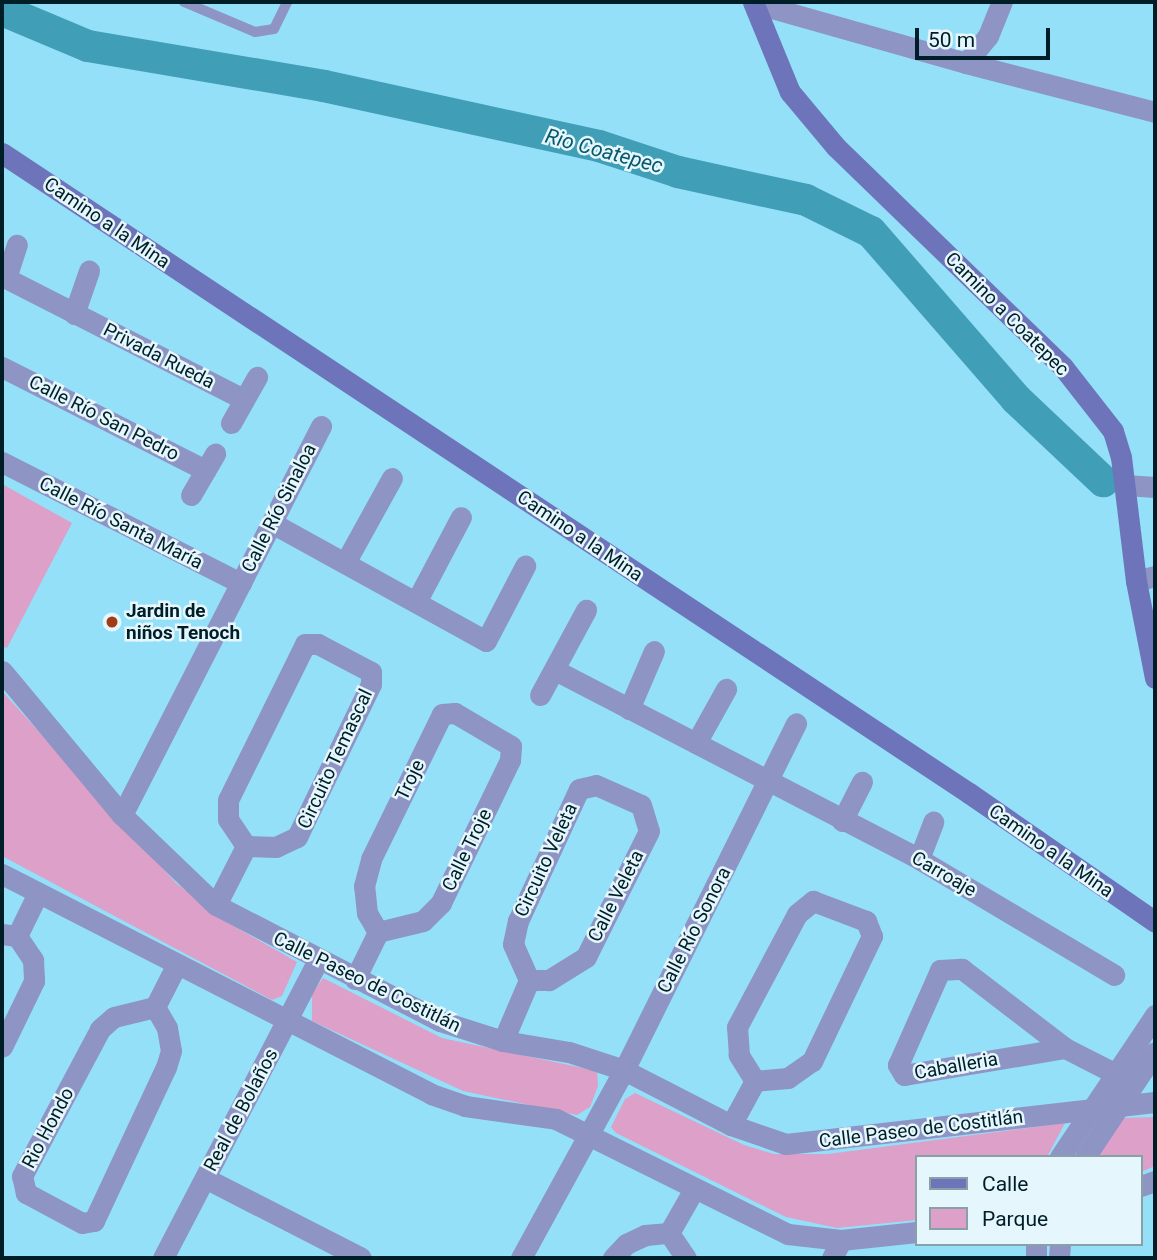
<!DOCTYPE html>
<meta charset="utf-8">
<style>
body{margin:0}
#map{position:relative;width:1157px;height:1260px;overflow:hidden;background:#93e0f8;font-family:Roboto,sans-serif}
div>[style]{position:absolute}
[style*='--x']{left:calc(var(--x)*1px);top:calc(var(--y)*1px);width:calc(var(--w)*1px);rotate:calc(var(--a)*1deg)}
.green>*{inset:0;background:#dda0c9}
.river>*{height:32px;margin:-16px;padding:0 16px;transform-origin:16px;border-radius:16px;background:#409eb7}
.service>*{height:10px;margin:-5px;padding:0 5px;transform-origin:5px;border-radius:5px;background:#8e94c3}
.minor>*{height:21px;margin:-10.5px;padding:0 10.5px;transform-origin:10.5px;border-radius:10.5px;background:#8e94c3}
.tertiary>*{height:21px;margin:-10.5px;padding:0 10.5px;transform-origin:10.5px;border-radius:10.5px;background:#8e94c3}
.secondary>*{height:21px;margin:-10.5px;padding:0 10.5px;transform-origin:10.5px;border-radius:10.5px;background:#6e74b9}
.dots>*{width:19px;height:19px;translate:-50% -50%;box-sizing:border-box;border:4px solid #e5f7fd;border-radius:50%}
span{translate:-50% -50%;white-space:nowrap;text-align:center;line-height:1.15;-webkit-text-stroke:5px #e5f7fd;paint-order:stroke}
.street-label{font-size:19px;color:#001e27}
.poi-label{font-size:19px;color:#001e27;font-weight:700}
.left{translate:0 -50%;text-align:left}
.water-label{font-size:21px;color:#06586a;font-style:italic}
.frame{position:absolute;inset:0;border:4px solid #001e27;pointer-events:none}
.legend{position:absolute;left:915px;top:1155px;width:228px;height:91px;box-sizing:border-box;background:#e5f7fd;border:2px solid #89a0a7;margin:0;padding:9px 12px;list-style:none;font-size:21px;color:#001e27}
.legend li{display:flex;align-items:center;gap:14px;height:35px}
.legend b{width:35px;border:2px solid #89a0a7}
.scale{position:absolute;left:915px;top:28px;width:135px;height:32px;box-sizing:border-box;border:4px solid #001e27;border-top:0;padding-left:9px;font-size:21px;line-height:24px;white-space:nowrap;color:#001e27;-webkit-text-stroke:5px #e5f7fd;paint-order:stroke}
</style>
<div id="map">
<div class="green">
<div style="clip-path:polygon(2px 484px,72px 523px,7px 648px,2px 646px)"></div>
<div style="clip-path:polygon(2px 691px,176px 883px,230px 924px,297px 962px,282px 996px,272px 1000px,2px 856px)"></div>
<div style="clip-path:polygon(323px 978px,442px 1038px,597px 1071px,598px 1086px,590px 1107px,577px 1115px,463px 1091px,312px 1021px,312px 994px)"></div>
<div style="clip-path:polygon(635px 1093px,744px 1145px,774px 1154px,828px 1154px,1065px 1123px,1047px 1157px,917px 1157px,917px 1220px,837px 1228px,786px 1217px,616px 1133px,611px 1127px,625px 1099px)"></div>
<div style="clip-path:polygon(1155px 1117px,1155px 1166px,1141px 1172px,1141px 1157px,1096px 1157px,1123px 1118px)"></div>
</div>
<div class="river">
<div style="--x:2;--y:10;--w:93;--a:22.7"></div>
<div style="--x:88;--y:46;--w:239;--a:9.6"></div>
<div style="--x:324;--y:86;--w:281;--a:12.3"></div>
<div style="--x:599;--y:146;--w:83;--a:18.2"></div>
<div style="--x:678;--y:172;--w:131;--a:12.3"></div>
<div style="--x:806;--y:200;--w:72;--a:26.2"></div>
<div style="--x:871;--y:232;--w:221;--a:49"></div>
<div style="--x:1016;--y:399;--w:120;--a:43.3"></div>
</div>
<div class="service">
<div style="--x:184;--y:2;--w:77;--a:22.9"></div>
<div style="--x:255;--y:32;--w:19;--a:-9"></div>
<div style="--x:274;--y:29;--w:30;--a:-64"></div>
</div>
<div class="minor">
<div style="--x:754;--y:3;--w:220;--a:15.8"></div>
<div style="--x:966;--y:63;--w:35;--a:-51"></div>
<div style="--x:988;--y:36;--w:37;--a:-68"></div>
<div style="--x:966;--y:63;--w:195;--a:14.5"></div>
<div style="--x:2;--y:276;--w:271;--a:27"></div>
<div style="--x:6;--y:278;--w:35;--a:-72"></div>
<div style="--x:74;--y:314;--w:46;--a:-70.8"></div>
<div style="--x:2;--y:367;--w:228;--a:26.9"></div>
<div style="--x:231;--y:423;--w:53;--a:-60.5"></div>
<div style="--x:2;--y:462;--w:268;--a:26.9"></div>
<div style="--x:1125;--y:485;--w:30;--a:4"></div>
<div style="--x:191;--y:495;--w:48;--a:-59.7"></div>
<div style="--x:272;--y:523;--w:244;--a:28.9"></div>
<div style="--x:486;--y:641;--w:85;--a:-62.5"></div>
<div style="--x:345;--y:563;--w:97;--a:-61.1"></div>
<div style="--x:1136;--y:581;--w:20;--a:-15"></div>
<div style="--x:416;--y:602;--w:96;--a:-62.1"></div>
<div style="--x:305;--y:644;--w:13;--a:0"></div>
<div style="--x:318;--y:644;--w:60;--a:27.8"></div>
<div style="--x:371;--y:672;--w:12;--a:90"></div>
<div style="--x:371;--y:684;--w:170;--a:115.8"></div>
<div style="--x:297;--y:837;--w:23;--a:155"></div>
<div style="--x:276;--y:847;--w:30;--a:-178"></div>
<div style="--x:246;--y:846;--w:32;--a:-124"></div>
<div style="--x:228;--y:819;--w:19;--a:-90"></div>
<div style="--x:228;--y:800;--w:174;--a:-63.7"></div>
<div style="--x:555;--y:670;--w:410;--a:27.4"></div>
<div style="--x:919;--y:859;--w:227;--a:30.7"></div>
<div style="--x:540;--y:695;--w:97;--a:-61.6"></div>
<div style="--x:629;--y:709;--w:63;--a:-66.7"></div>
<div style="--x:455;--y:713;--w:65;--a:30.5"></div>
<div style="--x:511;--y:746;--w:14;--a:94"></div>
<div style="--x:510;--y:760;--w:159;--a:115.8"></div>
<div style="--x:441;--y:903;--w:25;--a:135"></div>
<div style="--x:423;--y:921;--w:46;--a:166.3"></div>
<div style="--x:378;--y:932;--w:22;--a:-120"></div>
<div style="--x:367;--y:913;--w:27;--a:-96"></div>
<div style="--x:364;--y:886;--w:28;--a:-75"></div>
<div style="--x:371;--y:859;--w:161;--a:-63.9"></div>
<div style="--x:442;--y:714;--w:13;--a:-4"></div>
<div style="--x:696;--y:743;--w:62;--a:-60.9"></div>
<div style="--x:596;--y:785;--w:49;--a:24"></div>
<div style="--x:641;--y:805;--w:27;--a:73"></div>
<div style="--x:649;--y:831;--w:141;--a:116.6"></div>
<div style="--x:586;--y:957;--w:44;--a:148.1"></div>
<div style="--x:549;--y:980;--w:20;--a:180"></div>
<div style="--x:529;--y:980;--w:39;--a:-114"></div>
<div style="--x:513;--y:944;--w:24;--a:-78"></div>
<div style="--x:518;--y:921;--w:145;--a:-65.2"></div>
<div style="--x:579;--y:789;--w:17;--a:-13"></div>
<div style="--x:122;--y:815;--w:437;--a:-62.9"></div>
<div style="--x:842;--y:821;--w:44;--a:-62.9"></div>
<div style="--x:919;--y:859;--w:40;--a:-69"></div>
<div style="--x:813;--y:901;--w:57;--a:20.7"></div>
<div style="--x:866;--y:921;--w:16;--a:68"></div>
<div style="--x:872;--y:936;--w:139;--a:115.6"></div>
<div style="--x:812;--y:1061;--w:29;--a:145"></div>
<div style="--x:788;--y:1078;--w:33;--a:175"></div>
<div style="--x:755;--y:1081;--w:31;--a:-122"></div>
<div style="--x:739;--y:1055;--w:28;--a:-94"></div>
<div style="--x:737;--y:1027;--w:128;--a:-62"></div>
<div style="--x:797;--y:914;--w:21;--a:-39"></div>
<div style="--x:216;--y:905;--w:66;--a:-63"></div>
<div style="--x:2;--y:934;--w:15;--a:8"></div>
<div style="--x:17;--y:936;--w:29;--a:56"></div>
<div style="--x:33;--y:960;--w:21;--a:87"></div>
<div style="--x:34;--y:981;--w:73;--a:115.9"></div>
<div style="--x:17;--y:936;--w:48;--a:-64"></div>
<div style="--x:355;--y:979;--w:52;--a:-63.9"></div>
<div style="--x:155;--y:1007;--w:24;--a:60"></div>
<div style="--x:167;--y:1028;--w:23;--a:80"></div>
<div style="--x:171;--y:1051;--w:17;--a:107"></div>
<div style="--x:166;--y:1067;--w:170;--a:115.1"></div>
<div style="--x:94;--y:1221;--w:12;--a:171"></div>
<div style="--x:82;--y:1223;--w:64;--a:-151.8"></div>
<div style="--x:26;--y:1193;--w:17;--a:-103"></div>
<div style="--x:22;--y:1176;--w:166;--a:-62"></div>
<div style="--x:100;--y:1029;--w:18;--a:-41"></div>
<div style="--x:114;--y:1017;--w:42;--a:-13.7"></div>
<div style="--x:155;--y:1007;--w:48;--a:-62.9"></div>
<div style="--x:503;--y:1041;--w:66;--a:-66.9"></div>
<div style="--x:1065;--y:1048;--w:163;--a:170.5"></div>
<div style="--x:904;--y:1075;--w:12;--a:-121"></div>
<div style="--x:898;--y:1065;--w:104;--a:-66.1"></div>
<div style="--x:940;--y:970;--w:22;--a:-3"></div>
<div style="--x:962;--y:969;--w:130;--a:37.5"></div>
<div style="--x:1065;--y:1048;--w:57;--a:27"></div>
<div style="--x:731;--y:1125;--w:50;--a:-61.4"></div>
<div style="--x:205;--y:1178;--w:175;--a:27.1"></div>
<div style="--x:669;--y:1233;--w:48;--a:-60.3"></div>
<div style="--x:163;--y:1258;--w:336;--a:-62.5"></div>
<div style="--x:521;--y:1258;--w:214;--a:-61.3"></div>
<div style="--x:624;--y:1070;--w:387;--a:-63.6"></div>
<div style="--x:613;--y:1258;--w:19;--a:-47"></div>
<div style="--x:626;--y:1244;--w:21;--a:-25"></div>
<div style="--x:645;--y:1235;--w:24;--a:-5"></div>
<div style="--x:669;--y:1233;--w:30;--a:56"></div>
<div style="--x:832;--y:1258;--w:20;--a:-63"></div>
</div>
<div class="tertiary">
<div style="--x:2;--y:671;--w:187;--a:50.2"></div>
<div style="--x:122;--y:815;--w:130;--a:43.8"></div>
<div style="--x:216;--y:905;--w:252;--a:27.4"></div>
<div style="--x:440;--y:1021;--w:66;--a:17.6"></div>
<div style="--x:503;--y:1041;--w:67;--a:9.5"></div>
<div style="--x:569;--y:1052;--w:58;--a:18.1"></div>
<div style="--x:624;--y:1070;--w:120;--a:27.2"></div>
<div style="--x:731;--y:1125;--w:58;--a:19.1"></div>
<div style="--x:786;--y:1144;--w:371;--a:-6.5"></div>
<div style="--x:2;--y:874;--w:482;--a:27.1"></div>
<div style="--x:431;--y:1094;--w:36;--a:19"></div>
<div style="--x:465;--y:1106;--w:92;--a:8.1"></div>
<div style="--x:556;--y:1119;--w:259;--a:26.4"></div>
<div style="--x:788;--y:1234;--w:53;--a:6.5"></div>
<div style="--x:841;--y:1240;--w:76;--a:-6"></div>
<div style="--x:1060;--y:1157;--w:171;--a:-56.2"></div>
<div style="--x:1085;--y:1157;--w:126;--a:-56.3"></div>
<div style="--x:1141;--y:1186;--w:15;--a:-20"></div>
<div style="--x:1036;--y:1258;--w:14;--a:-90"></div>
<div style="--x:1059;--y:1258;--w:14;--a:-86"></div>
</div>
<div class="secondary">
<div style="--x:753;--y:2;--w:97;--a:67.7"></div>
<div style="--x:790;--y:92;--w:72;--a:50.1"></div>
<div style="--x:836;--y:147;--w:316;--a:44.1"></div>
<div style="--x:1063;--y:367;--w:81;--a:52"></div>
<div style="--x:1113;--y:431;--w:27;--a:73"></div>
<div style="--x:1121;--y:457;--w:125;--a:83.1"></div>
<div style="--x:1136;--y:581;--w:99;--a:78.9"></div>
<div style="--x:2;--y:153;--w:1160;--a:33.5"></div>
<div style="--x:969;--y:793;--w:226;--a:34.7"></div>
</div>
<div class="dots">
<div style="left:112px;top:622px;background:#a23c14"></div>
</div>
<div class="street-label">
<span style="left:107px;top:223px;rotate:34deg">Camino a la Mina</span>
<span style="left:1007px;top:314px;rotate:45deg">Camino a Coatepec</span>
<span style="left:159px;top:356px;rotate:27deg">Privada Rueda</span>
<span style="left:104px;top:418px;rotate:27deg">Calle Río San Pedro</span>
<span style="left:279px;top:508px;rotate:-63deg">Calle Río Sinaloa</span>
<span style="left:121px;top:523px;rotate:27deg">Calle Río Santa María</span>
<span style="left:580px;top:536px;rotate:34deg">Camino a la Mina</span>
<span style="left:335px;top:759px;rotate:-65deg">Circuito Temascal</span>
<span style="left:410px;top:780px;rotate:-64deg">Troje</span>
<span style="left:467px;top:850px;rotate:-64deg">Calle Troje</span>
<span style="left:1051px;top:851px;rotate:35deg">Camino a la Mina</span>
<span style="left:546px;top:860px;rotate:-65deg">Circuito Veleta</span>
<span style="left:944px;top:874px;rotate:30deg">Carroaje</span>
<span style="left:616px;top:896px;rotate:-63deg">Calle Veleta</span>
<span style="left:694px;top:930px;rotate:-63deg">Calle Río Sonora</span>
<span style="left:367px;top:982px;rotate:26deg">Calle Paseo de Costitlán</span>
<span style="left:956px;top:1066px;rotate:-10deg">Caballeria</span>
<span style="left:241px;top:1110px;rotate:-62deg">Real de Bolaños</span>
<span style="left:48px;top:1128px;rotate:-62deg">Rio Hondo</span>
<span style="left:921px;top:1129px;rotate:-7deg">Calle Paseo de Costitlán</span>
</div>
<div class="poi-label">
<span class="left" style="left:126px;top:622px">Jardin de<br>niños Tenoch</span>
</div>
<div class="water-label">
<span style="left:604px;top:151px;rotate:15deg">Rio Coatepec</span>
</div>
<div class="frame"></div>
<ul class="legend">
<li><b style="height:9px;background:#6e74b9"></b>Calle</li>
<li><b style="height:19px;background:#dda0c9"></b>Parque</li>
</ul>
<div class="scale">50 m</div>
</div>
